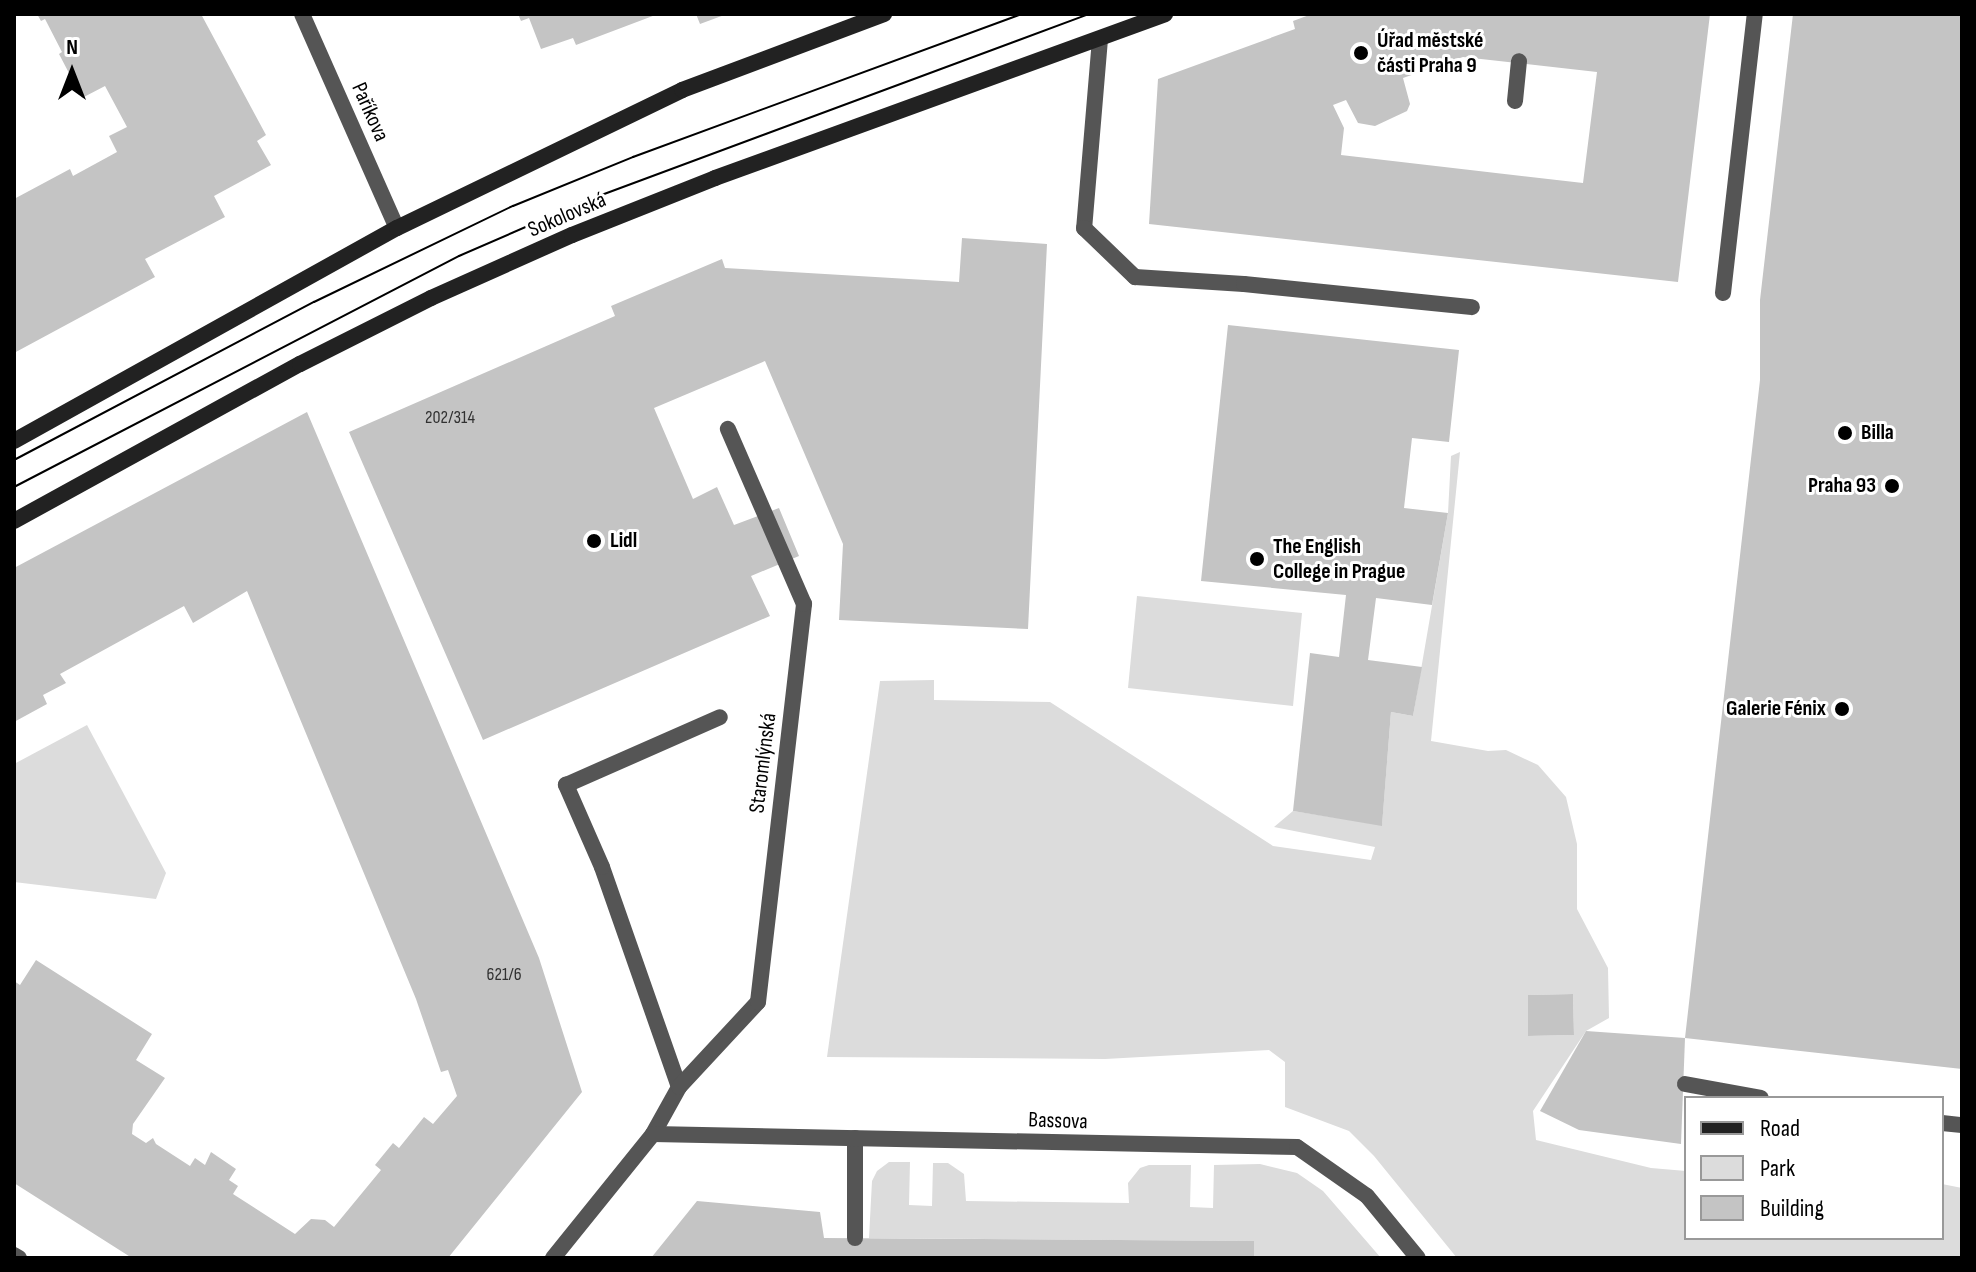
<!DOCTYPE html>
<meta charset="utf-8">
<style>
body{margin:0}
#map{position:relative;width:1976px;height:1272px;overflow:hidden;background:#fff;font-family:"Sofia Sans Condensed",sans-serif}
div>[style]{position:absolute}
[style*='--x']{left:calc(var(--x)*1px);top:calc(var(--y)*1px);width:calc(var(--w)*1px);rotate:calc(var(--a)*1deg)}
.green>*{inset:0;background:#dcdcdc}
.building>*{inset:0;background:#c4c4c4}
.service>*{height:16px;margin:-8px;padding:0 8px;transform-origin:8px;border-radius:8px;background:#555}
.pedestrian>*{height:16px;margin:-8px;padding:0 8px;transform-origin:8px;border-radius:8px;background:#555}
.minor>*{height:16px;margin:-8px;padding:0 8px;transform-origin:8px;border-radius:8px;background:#555}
.secondary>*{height:16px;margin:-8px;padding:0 8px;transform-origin:8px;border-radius:8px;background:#222}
.tram>*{height:2px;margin:-1px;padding:0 1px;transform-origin:1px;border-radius:1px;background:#000}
.dots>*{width:22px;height:22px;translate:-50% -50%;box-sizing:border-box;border:4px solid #fff;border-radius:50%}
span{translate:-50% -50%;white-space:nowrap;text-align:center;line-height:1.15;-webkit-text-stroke:6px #fff;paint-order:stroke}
.number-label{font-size:18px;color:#313131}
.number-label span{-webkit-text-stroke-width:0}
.poi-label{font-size:22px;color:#000;font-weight:700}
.left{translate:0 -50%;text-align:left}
.right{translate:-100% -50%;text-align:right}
.street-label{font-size:22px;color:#000}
.frame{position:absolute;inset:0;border:16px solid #000;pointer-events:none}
.legend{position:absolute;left:1684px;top:1096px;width:260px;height:144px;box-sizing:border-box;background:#fff;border:2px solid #999;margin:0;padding:10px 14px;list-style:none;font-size:24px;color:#000}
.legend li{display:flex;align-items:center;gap:16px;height:40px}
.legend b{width:40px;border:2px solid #999}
.north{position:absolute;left:32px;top:32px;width:80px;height:80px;-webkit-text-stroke:6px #fff;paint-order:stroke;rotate:0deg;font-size:22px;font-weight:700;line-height:32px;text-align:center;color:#000}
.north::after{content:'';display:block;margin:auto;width:28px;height:36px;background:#000;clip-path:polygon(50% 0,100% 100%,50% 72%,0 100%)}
</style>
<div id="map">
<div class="green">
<div style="clip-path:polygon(evenodd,1460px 452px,1431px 741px,1488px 751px,1506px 750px,1538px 765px,1566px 797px,1577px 844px,1577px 909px,1608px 968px,1609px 1018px,1586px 1031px,1533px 1111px,1536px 1140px,1651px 1168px,1686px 1171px,1686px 1238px,1942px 1238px,1942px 1184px,1962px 1188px,1962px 1258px,1457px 1258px,1374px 1156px,1349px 1131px,1285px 1107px,1285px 1062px,1269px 1050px,1105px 1059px,827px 1057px,880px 681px,934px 680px,934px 700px,1050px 702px,1273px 846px,1371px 860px,1375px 847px,1274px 827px,1293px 811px,1382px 825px,1391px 712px,1413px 716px,1448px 513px,1451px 456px,1460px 452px,1573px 994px,1574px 1035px,1529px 1036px,1528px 995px,1573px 994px)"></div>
<div style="clip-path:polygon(1137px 596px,1302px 613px,1293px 706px,1128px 688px)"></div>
<div style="clip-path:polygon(87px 725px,166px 873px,156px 899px,14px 882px,14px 764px)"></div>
<div style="clip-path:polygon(889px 1162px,910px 1162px,909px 1205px,932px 1206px,933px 1163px,948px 1163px,964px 1174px,966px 1201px,1129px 1203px,1128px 1183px,1140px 1168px,1149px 1165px,1191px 1165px,1190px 1207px,1213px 1208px,1214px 1165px,1260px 1164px,1297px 1173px,1323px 1191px,1381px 1258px,1254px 1258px,1253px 1241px,869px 1238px,872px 1181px,877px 1171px)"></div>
</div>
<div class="building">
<div style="clip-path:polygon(37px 14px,201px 14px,266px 135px,257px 141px,271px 165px,214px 196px,225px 217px,145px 259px,155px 277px,14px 353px,14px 199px,70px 169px,73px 176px,117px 152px,109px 136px,127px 127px,105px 86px,82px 98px,59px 54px,62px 52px,45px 19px,41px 21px)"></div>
<div style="clip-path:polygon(518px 14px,658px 14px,576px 45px,573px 38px,541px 49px,529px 18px,521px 21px)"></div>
<div style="clip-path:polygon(696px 14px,727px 14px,700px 24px)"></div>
<div style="clip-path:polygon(evenodd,1312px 14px,1710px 14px,1678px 282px,1149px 224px,1158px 79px,1295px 29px,1293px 21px,1312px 14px,1463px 57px,1597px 72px,1583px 183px,1341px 155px,1344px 128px,1333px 105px,1346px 100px,1358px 123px,1375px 126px,1407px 111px,1410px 104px,1403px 78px,1463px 57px)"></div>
<div style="clip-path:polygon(1793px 14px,1962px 14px,1962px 1069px,1685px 1038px,1760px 380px,1760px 300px)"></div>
<div style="clip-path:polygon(962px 238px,1047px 244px,1028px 629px,839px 620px,843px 544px,765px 361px,654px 408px,693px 499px,717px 487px,734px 525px,779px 508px,799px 556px,751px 576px,770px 616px,483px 740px,349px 432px,615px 316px,611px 306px,722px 259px,725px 268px,959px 282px)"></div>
<div style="clip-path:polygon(1228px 325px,1459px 350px,1449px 442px,1412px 438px,1404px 508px,1448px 513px,1432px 605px,1376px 598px,1368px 660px,1422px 667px,1413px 716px,1391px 712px,1382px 826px,1293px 811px,1310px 653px,1339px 657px,1346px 595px,1201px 581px)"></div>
<div style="clip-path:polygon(307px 412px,539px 958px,582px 1092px,448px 1258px,132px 1258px,14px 1183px,14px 981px,20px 985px,36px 960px,152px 1034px,136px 1060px,165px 1078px,133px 1124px,132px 1134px,146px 1143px,153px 1138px,156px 1144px,190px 1166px,195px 1158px,205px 1165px,211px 1152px,236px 1169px,229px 1180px,238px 1186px,233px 1194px,295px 1234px,311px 1219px,325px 1220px,334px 1227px,381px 1170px,375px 1165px,393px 1143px,399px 1148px,424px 1117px,433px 1124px,457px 1096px,448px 1070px,441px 1072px,416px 999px,247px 591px,193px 623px,184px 606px,60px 674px,66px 683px,43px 695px,47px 704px,14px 722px,14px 568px)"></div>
<div style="clip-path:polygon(1573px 994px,1574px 1035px,1528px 1036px,1528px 995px)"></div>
<div style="clip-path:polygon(1586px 1031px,1685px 1038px,1681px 1144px,1579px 1130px,1540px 1111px)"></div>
<div style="clip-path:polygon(697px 1201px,820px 1212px,824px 1238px,1254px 1241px,1254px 1258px,651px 1258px)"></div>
</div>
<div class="service">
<div style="--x:1100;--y:39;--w:190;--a:94.8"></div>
<div style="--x:1084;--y:228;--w:71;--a:43.9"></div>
<div style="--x:1135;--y:277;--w:109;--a:3.7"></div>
<div style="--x:1244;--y:284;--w:229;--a:5.8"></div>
<div style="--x:1515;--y:101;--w:40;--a:-84.3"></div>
<div style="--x:1685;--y:1084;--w:77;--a:10.4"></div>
<div style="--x:679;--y:1087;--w:233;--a:-109.3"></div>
<div style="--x:602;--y:867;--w:90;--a:-113.7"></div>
<div style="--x:566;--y:785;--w:168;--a:-23.8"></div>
<div style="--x:1942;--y:1123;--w:20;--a:6"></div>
<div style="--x:653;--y:1134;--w:54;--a:-61"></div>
<div style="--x:679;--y:1087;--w:116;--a:-47.1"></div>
<div style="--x:758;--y:1002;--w:401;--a:-83.4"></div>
<div style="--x:804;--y:604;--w:191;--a:-113.5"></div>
<div style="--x:855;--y:1138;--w:100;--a:90"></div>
</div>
<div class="pedestrian">
<div style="--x:1723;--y:293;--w:281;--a:-83.5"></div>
</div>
<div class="minor">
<div style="--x:302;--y:14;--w:234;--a:66.1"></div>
<div style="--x:14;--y:1255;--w:6;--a:31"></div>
<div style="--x:553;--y:1258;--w:159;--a:-51.1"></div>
<div style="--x:653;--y:1134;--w:644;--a:1.16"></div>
<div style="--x:1297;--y:1147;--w:85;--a:35"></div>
<div style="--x:1367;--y:1196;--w:80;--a:50.6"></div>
</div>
<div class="secondary">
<div style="--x:14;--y:441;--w:438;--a:-29.1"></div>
<div style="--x:397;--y:228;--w:317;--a:-25.8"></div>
<div style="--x:682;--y:90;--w:216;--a:-20.6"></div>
<div style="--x:14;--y:521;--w:326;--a:-28.8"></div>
<div style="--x:300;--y:364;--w:147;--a:-26.7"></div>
<div style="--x:431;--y:298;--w:154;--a:-24.1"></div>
<div style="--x:572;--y:235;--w:154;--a:-21.7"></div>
<div style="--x:715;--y:178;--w:479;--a:-20"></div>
</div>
<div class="tram">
<div style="--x:14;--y:460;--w:339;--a:-27.8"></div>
<div style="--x:314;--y:302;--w:221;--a:-25.8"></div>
<div style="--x:513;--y:206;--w:130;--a:-22.2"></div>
<div style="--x:633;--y:157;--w:414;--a:-20.2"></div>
<div style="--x:14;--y:487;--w:501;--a:-27.43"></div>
<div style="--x:459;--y:256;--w:141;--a:-23.5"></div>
<div style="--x:588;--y:200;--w:534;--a:-20.37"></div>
</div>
<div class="dots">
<div style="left:1361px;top:53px;background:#000"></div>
<div style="left:1845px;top:433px;background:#000"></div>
<div style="left:1892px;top:486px;background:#000"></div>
<div style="left:594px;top:541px;background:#000"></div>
<div style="left:1257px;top:559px;background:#000"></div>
<div style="left:1842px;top:709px;background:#000"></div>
</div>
<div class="number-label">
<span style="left:450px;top:418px">202/314</span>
<span style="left:504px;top:975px">621/6</span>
</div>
<div class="poi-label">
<span class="left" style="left:1377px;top:53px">Úřad městské<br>části Praha 9</span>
<span class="left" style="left:1861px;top:433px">Billa</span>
<span class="right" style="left:1876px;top:486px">Praha 93</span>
<span class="left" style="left:610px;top:541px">Lidl</span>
<span class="left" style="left:1273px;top:559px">The English<br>College in Prague</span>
<span class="right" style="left:1826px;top:709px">Galerie Fénix</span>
</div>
<div class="street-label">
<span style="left:370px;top:112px;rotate:66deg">Paříkova</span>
<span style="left:567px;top:215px;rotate:-23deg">Sokolovská</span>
<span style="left:763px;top:763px;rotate:-83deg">Staromlýnská</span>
<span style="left:1058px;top:1121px;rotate:2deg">Bassova</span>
</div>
<div class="frame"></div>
<ul class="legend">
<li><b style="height:10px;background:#222"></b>Road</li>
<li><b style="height:22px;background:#dcdcdc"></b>Park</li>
<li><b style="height:22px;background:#c4c4c4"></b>Building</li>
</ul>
<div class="north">N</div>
</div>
